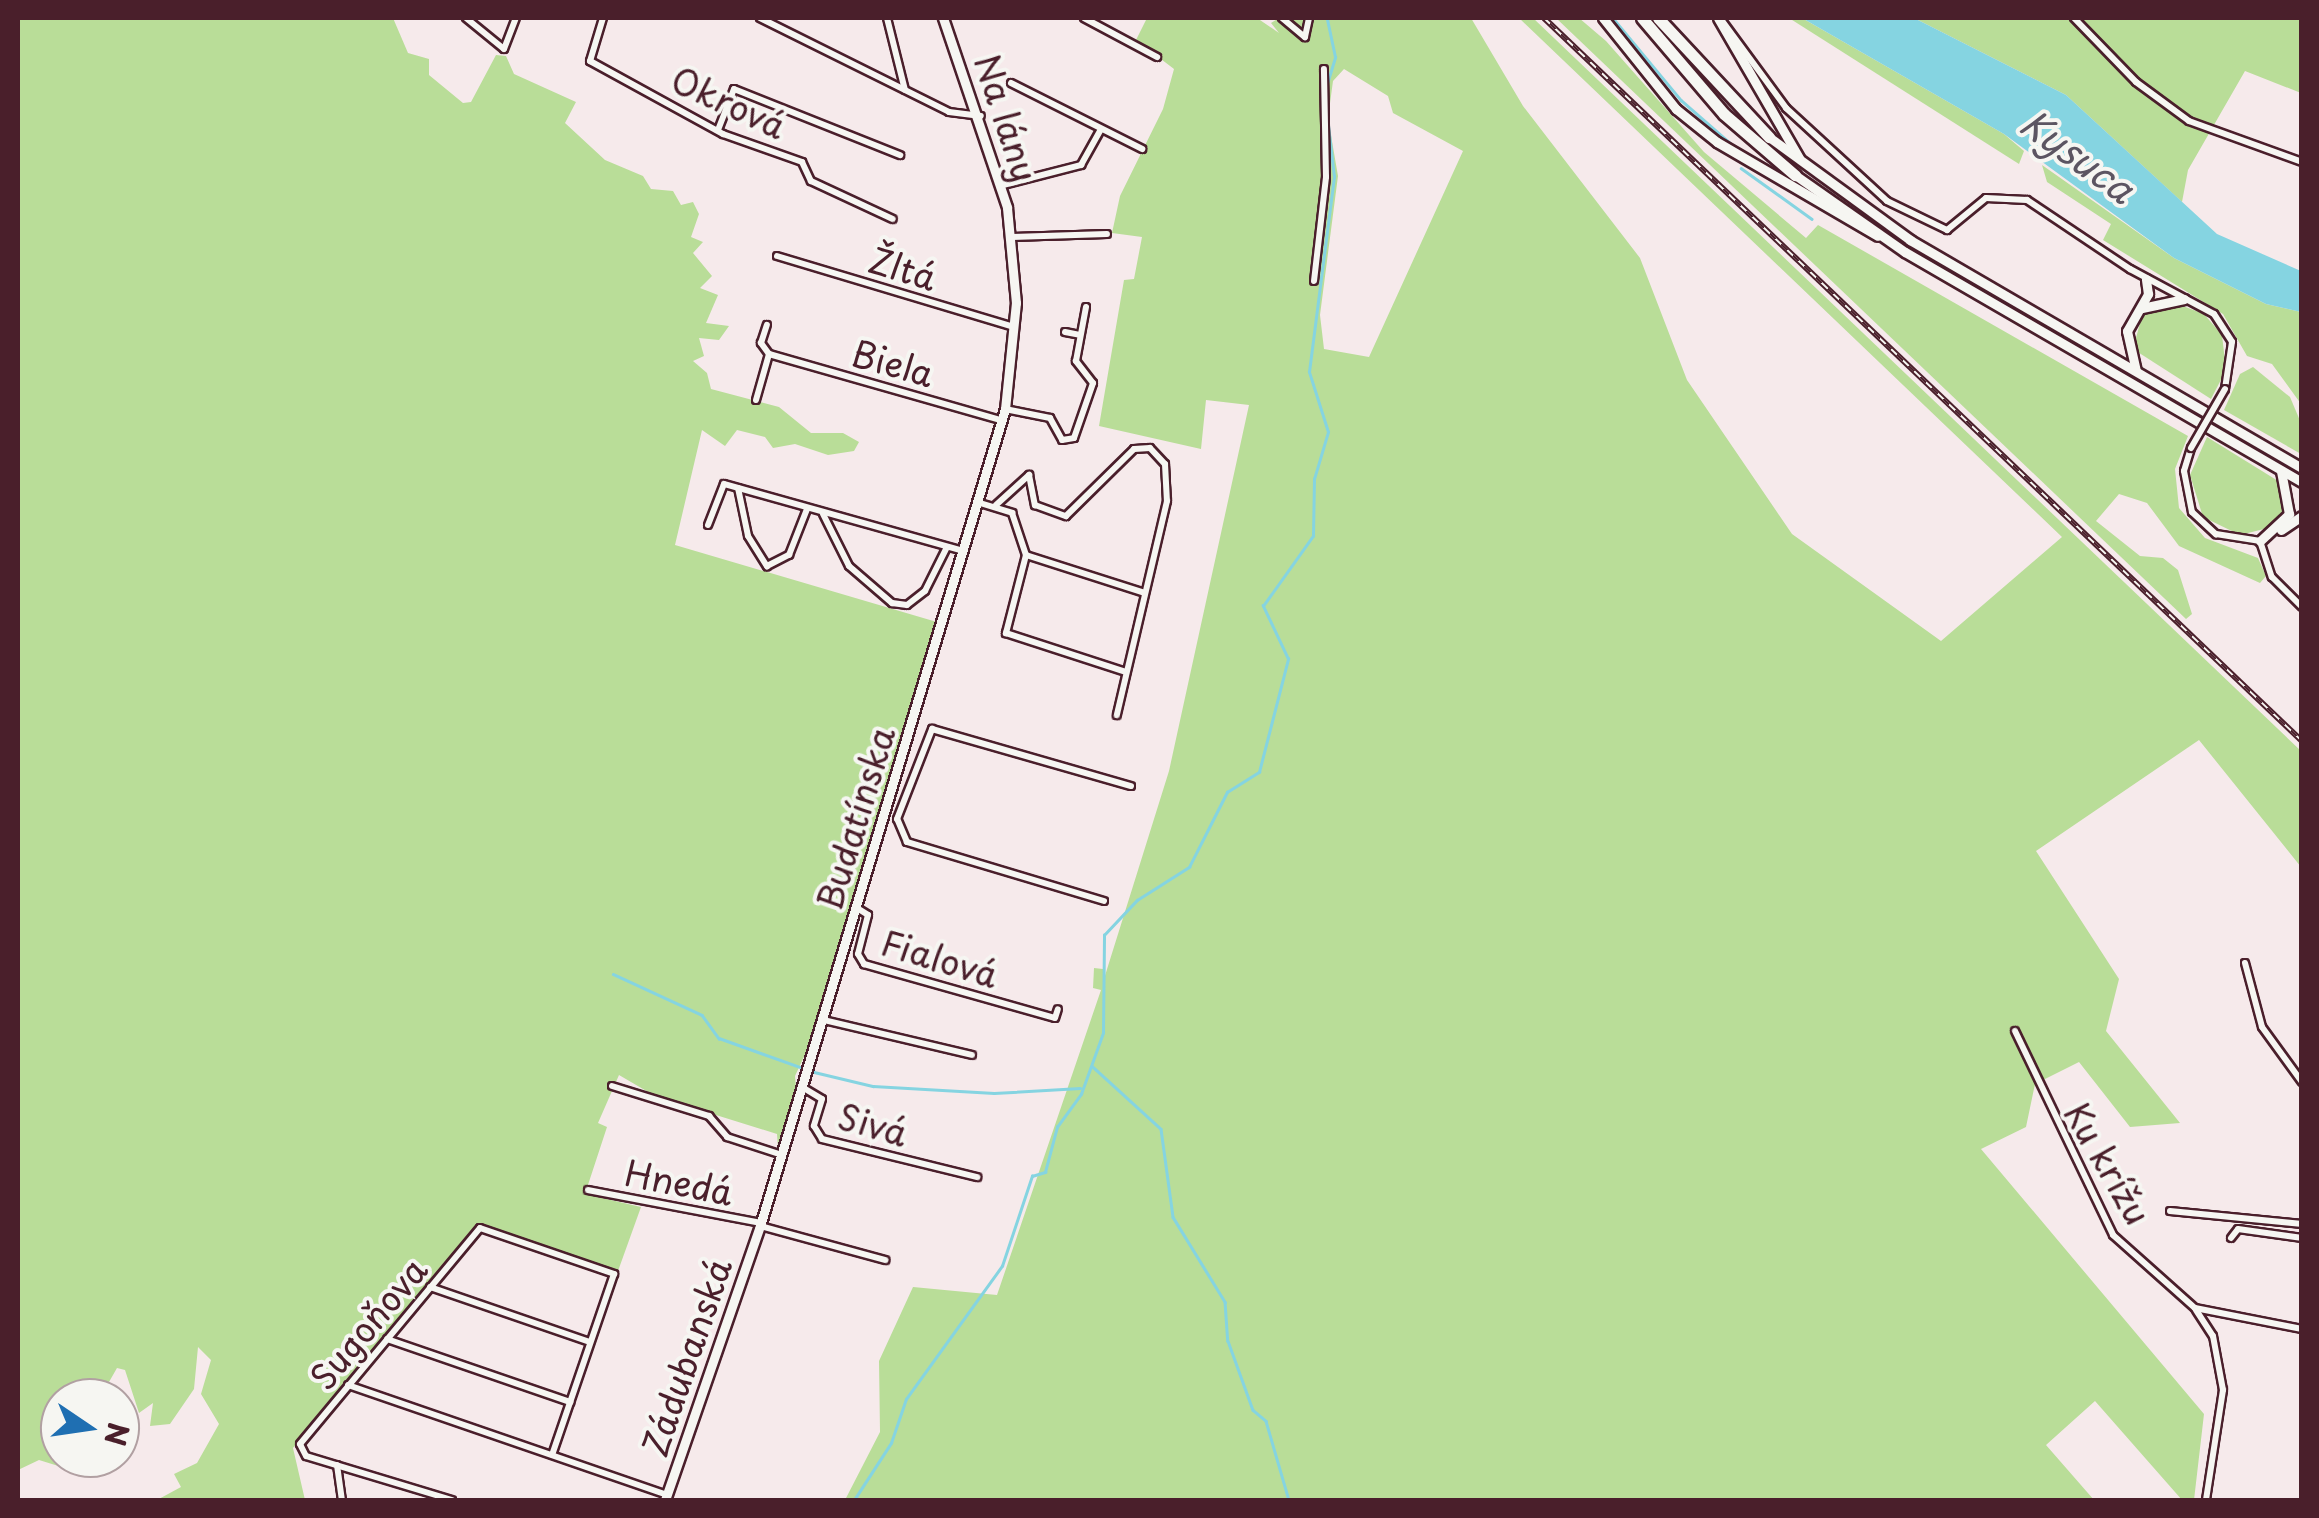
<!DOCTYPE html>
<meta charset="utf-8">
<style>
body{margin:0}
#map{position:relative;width:2319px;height:1518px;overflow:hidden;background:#f6eaeb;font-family:"Playpen Sans",sans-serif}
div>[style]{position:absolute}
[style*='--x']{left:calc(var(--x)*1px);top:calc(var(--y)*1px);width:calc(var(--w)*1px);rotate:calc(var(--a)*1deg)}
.green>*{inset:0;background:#b9dd98}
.water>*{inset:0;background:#85d4e1}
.stream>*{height:2.5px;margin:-1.25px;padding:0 1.25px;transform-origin:1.25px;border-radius:1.25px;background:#85d4e1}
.roads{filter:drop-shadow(2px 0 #4a1f2b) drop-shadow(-2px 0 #4a1f2b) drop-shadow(0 2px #4a1f2b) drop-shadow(0 -2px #4a1f2b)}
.street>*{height:6px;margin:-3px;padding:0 3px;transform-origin:3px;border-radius:3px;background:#f6f6f2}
.secondary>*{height:9px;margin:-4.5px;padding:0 4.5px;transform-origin:4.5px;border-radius:4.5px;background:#f6f6f2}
.primary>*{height:9px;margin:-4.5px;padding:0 4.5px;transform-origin:4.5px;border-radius:4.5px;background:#f6f6f2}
.highway>*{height:11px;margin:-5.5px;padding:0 5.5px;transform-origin:5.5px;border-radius:5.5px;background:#f6f6f2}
.rail>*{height:6px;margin-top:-3px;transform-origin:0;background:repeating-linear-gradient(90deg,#f6f6f2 0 8px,#4a1f2b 0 16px);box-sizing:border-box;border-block:2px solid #4a1f2b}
.bridges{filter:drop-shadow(2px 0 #4a1f2b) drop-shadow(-2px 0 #4a1f2b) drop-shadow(0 2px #4a1f2b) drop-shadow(0 -2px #4a1f2b)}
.street-bridge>*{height:6px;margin:-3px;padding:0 3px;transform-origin:3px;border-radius:3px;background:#f6f6f2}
span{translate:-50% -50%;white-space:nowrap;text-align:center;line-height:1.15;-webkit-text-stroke:8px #f6f6f2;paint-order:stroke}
.street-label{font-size:35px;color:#4a1f2b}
.water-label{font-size:38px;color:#5c5562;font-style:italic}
.frame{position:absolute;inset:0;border:20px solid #4a1f2b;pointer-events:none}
.north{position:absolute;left:40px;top:1378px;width:100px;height:100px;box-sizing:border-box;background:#f6f6f2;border:2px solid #b1a0a2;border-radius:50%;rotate:103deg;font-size:28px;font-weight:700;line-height:40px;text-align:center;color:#4a1f2b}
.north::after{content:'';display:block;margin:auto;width:35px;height:45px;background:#1f6fb2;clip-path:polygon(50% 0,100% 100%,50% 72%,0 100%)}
</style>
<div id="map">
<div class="green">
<div style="clip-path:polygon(18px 18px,393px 18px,408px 53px,429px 59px,429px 75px,463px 103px,471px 102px,496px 55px,506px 56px,514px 74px,576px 102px,565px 123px,605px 160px,643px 176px,651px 189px,673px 191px,681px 205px,693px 202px,699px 214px,691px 237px,703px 242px,693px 253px,712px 276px,700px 288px,718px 295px,706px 323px,729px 326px,719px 340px,699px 338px,704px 356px,693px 361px,707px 373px,711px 389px,779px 407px,811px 433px,843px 433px,859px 442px,854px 451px,828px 455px,795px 444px,773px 448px,765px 437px,737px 430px,725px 446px,702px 430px,675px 545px,947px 625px,836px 988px,795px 1076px,797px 1098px,778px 1148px,777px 1134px,655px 1096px,619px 1075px,598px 1123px,607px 1127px,585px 1194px,641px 1207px,618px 1271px,477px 1224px,293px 1448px,305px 1500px,157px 1500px,181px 1487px,174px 1474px,197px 1463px,219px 1424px,201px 1394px,211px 1360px,198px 1347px,194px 1389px,170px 1424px,150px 1426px,153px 1403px,139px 1413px,125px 1370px,117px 1368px,109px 1382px,116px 1397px,60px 1398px,60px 1458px,90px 1458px,86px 1464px,68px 1469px,39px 1460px,18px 1470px)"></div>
<div style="clip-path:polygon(evenodd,1147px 18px,1257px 18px,1279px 33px,1271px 23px,1279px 18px,1471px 18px,1523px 106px,1640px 258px,1687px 380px,1792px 534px,1941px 641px,2062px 537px,1519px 18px,1533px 18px,2301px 751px,2301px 867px,2199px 740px,2036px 851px,2119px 979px,2106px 1031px,2180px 1123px,2130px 1127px,2079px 1062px,2035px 1084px,2026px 1127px,1981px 1149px,2204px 1414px,2194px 1500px,2182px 1500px,2095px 1401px,2046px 1445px,2094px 1500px,845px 1500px,880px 1432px,879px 1361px,913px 1287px,997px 1295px,1101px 990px,1093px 988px,1094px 968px,1103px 969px,1103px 982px,1169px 771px,1249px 405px,1206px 400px,1201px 449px,1099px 426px,1124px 280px,1134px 279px,1142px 237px,1112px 233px,1120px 196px,1163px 109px,1174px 69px,1136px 40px,1147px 18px,1344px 69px,1388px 96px,1393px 113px,1463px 151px,1369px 357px,1324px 349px,1320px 315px,1338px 176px,1328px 118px,1333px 81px,1344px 69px)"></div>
<div style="clip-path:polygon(1556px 18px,1579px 18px,1606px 41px,1704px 152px,1806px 238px,1818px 225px,2188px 436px,2175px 469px,2179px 508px,2205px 538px,2258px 558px,2266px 576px,2260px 583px,2179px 546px,2147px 503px,2119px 494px,2096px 521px,2140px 556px,2163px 558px,2178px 570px,2192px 614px,2186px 619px)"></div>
<div style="clip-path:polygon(1789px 18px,1802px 18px,2004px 134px,2024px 151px,2019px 164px)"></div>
<div style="clip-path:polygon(1914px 18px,2301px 18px,2301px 93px,2245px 71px,2188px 170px,2182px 202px,2066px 95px)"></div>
<div style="clip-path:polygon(2042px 165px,2174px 258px,2266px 304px,2301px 312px,2301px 404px,2272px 364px,2247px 356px,2223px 314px,2103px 240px,2111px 224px,2047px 182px)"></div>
<div style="clip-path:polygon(2175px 303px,2204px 314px,2222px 335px,2226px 370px,2211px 399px,2133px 349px,2143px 312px)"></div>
<div style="clip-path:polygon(2253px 367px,2290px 397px,2301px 423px,2301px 454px,2224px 410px,2240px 374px)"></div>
<div style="clip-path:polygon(2207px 437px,2283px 484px,2285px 512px,2272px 527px,2240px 535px,2203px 517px,2190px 475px)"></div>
</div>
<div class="water">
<div style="clip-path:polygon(1802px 18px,1914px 18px,2066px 95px,2217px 234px,2301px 271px,2301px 312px,2266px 304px,2174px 258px,2004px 134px)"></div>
</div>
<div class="stream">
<div style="--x:1613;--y:18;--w:107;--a:50.3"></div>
<div style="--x:1681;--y:100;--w:73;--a:41.1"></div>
<div style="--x:1326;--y:87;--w:31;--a:-73"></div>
<div style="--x:1335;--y:57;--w:40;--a:-102"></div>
<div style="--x:1741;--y:168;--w:87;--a:35.7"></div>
<div style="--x:613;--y:974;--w:98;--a:24.7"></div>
<div style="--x:702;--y:1015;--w:29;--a:54"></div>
<div style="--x:719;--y:1038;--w:89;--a:19.7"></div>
<div style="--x:1092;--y:1066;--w:93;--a:42.4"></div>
<div style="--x:1161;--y:1129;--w:89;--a:82.2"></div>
<div style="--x:1173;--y:1217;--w:100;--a:58.5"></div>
<div style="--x:1225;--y:1302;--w:39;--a:86"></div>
<div style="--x:1228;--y:1341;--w:73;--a:70.1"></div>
<div style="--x:1253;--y:1410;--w:17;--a:40"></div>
<div style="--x:1266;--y:1421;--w:82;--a:73.8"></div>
<div style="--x:810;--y:1071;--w:65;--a:13.4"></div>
<div style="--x:873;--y:1086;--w:121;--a:3.3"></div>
<div style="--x:994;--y:1093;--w:86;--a:-3.3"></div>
<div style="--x:854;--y:1500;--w:68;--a:-57"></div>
<div style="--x:891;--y:1443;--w:46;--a:-71.2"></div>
<div style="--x:906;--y:1399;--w:164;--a:-54.2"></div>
<div style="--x:1002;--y:1266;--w:95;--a:-71.6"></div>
<div style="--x:1032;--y:1176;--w:14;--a:-17"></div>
<div style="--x:1045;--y:1172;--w:47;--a:-75.1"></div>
<div style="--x:1057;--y:1127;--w:41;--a:-54"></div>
<div style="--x:1081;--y:1094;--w:65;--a:-70.2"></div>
<div style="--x:1103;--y:1033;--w:98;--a:-89.4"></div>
<div style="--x:1104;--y:935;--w:48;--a:-46.7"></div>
<div style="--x:1137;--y:900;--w:62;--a:-32.4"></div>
<div style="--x:1189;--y:867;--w:84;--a:-63.1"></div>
<div style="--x:1227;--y:792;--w:38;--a:-32"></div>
<div style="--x:1259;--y:772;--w:117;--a:-75.6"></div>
<div style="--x:1288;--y:659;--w:59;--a:-115.3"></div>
<div style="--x:1263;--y:606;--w:86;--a:-54.5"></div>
<div style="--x:1313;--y:536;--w:57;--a:-89"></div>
<div style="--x:1314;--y:479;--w:49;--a:-73.4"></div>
<div style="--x:1328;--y:432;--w:63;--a:-107.6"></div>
<div style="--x:1309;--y:372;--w:197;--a:-82.7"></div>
<div style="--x:1334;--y:177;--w:52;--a:-96.6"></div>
</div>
<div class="roads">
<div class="street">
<div style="--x:466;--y:18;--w:49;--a:39.2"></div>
<div style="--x:504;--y:49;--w:33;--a:-69"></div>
<div style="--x:603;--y:18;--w:45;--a:106.8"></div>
<div style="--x:590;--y:61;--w:152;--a:28.8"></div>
<div style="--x:723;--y:134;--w:84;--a:19.5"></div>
<div style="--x:802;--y:162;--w:21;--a:65"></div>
<div style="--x:811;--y:181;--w:90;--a:24.9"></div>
<div style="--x:760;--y:18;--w:211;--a:26.4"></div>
<div style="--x:949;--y:112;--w:32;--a:7"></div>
<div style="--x:887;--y:18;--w:74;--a:76"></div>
<div style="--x:1084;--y:18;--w:83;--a:28.1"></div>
<div style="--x:1282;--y:18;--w:30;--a:40"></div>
<div style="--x:1305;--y:37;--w:19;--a:-78"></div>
<div style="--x:1720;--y:18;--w:112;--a:53.7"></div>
<div style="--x:1786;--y:108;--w:137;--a:42.6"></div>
<div style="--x:1887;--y:201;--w:67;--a:25.8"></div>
<div style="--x:1947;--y:230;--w:50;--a:-39.4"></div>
<div style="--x:1986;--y:198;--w:41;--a:2.8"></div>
<div style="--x:2027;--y:200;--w:124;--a:33.8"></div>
<div style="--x:2130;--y:269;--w:95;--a:28.2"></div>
<div style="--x:2214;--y:314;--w:33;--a:57"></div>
<div style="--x:2232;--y:342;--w:48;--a:98.5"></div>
<div style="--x:2074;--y:18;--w:89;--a:45.9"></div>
<div style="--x:2136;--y:82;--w:66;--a:36.3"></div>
<div style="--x:2189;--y:121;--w:120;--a:19.9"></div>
<div style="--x:1011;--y:83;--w:147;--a:26.7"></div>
<div style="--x:718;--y:130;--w:44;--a:-68.7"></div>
<div style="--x:734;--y:89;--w:179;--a:21.7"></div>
<div style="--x:1003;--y:185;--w:81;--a:-14.4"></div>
<div style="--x:1081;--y:165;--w:41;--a:-60.9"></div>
<div style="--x:1012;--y:237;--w:95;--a:-1.8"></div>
<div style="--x:777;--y:256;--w:247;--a:16.7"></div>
<div style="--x:1314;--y:281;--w:105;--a:-83.4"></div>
<div style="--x:1326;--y:177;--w:108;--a:-91.1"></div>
<div style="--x:1065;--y:332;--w:15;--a:11"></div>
<div style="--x:769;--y:354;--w:241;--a:15.9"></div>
<div style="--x:756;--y:400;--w:48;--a:-74.2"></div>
<div style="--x:769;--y:354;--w:14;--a:-126"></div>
<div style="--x:761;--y:343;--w:19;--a:-72"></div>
<div style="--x:1005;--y:409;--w:46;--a:11.3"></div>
<div style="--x:1050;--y:418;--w:25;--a:61"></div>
<div style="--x:1062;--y:440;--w:12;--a:-9"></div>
<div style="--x:1074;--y:438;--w:58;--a:-70.9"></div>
<div style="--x:1093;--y:383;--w:28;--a:-128"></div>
<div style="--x:1076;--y:361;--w:55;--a:-79.5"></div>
<div style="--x:2191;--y:448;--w:24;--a:107"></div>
<div style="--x:2184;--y:471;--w:42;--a:79"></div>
<div style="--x:2192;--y:512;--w:33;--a:43"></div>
<div style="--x:2216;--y:534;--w:45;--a:9"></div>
<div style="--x:2260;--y:541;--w:38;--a:72"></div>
<div style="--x:2272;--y:577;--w:42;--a:45"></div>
<div style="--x:738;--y:488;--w:49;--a:78.2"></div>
<div style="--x:748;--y:536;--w:36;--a:58"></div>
<div style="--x:767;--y:566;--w:25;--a:-27"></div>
<div style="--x:789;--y:555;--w:49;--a:-68.6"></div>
<div style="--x:980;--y:503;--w:34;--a:17"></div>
<div style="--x:1012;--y:513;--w:44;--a:71.6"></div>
<div style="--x:1026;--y:555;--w:122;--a:17.7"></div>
<div style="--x:996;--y:505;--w:45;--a:-42.3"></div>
<div style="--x:1029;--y:475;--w:31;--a:79"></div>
<div style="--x:1035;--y:505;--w:33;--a:20"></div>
<div style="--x:1066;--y:516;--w:95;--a:-44.6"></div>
<div style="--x:1134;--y:449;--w:16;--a:-4"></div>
<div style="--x:1150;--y:448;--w:22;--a:47"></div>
<div style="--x:1165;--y:464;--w:37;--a:87"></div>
<div style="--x:1167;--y:501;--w:220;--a:103.2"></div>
<div style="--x:823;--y:514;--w:58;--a:63.4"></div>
<div style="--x:849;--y:566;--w:57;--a:40.7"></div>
<div style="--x:892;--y:603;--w:15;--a:8"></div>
<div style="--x:907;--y:605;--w:23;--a:-38"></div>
<div style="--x:925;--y:591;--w:49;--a:-63.4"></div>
<div style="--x:708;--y:525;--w:44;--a:-68.7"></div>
<div style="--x:724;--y:484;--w:249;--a:15.6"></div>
<div style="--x:1026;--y:555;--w:81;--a:104.4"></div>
<div style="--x:1006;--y:633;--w:126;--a:18"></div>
<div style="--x:1104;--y:901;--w:206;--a:-163.3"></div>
<div style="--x:907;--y:842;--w:25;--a:-113"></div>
<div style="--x:897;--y:819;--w:97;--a:-68.7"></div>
<div style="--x:932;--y:729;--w:207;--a:16"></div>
<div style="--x:857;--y:908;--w:13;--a:32"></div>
<div style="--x:868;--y:915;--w:40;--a:104.4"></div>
<div style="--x:858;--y:954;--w:12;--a:59"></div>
<div style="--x:864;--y:964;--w:198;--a:15.8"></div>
<div style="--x:1055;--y:1018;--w:9;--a:-72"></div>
<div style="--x:2245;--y:963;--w:66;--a:75.1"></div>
<div style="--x:2262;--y:1027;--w:68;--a:54"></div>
<div style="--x:824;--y:1020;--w:152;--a:13.3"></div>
<div style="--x:2015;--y:1031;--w:226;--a:64.3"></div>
<div style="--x:2113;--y:1235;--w:110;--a:41.7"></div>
<div style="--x:2195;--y:1308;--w:109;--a:11.1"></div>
<div style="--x:612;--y:1086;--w:102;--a:17.2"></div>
<div style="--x:709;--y:1116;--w:28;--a:49"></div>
<div style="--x:727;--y:1137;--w:58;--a:18.1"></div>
<div style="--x:802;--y:1087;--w:23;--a:31"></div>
<div style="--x:822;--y:1099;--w:28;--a:107"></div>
<div style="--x:814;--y:1126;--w:15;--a:58"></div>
<div style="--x:822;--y:1139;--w:160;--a:13.8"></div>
<div style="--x:588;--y:1190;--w:176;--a:10.8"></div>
<div style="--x:2170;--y:1211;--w:133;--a:5.6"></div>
<div style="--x:760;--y:1226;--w:130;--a:15.2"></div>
<div style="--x:2231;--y:1238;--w:11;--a:-52"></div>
<div style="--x:2238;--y:1229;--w:65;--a:8"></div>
<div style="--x:430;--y:1287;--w:169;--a:19"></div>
<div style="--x:2196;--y:1310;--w:31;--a:57"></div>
<div style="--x:2213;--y:1336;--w:55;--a:79.5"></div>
<div style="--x:2223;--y:1390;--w:111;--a:98.8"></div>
<div style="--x:387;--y:1339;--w:194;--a:19"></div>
<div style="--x:348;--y:1385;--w:337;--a:19"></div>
<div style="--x:337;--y:1465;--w:35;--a:82"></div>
<div style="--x:452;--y:1500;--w:152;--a:-163.2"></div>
<div style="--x:306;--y:1456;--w:13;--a:-117"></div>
<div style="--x:300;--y:1444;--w:281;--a:-50.2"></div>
<div style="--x:480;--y:1228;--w:142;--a:18.9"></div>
<div style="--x:614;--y:1274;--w:191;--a:108.9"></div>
</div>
<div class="secondary">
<div style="--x:665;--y:1500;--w:290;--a:-70.9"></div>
<div style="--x:760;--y:1226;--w:853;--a:-73.31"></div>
<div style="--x:1005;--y:409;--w:107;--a:-84.1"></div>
<div style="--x:1016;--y:303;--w:96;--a:-95.4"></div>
<div style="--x:1007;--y:207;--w:200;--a:-108.7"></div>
</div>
<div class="primary">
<div style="--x:1603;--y:18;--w:117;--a:51.3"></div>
<div style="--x:1676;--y:109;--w:53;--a:38.8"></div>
<div style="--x:1717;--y:142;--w:186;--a:30.3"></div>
<div style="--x:1718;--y:18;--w:162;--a:59.9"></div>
<div style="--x:1769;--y:137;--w:175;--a:36.1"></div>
<div style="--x:1910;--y:240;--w:453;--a:30.2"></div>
<div style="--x:1795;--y:175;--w:134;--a:35"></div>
<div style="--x:1905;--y:252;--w:459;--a:30.1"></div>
<div style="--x:2142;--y:308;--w:43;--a:-12.1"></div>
<div style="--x:2136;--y:371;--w:41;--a:-102.7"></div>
<div style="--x:2127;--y:331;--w:43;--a:-60.4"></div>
<div style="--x:2148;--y:294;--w:15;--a:-98"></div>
<div style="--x:2281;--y:530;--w:25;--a:-34"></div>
<div style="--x:2260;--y:541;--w:40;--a:-43"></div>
<div style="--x:2289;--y:514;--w:44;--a:-100.5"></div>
</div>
<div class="highway">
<div style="--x:1642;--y:18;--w:126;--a:49.5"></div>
<div style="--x:1724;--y:114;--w:94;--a:40.7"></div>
<div style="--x:1658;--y:18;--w:163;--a:47"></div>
</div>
</div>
<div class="rail">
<div style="--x:1544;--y:18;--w:1048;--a:43.65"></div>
</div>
<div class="bridges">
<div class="street-bridge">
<div style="--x:2191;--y:448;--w:68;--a:-60"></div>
</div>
</div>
<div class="street-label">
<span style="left:729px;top:102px;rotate:25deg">Okrová</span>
<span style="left:1007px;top:118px;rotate:72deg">Na lány</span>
<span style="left:903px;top:268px;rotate:17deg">Žltá</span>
<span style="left:893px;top:363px;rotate:16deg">Biela</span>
<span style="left:855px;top:818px;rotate:-73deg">Budatínska</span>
<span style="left:940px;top:958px;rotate:17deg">Fialová</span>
<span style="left:873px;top:1124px;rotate:16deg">Sivá</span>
<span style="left:2108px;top:1163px;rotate:60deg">Ku krížu</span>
<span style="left:679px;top:1182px;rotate:11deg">Hnedá</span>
<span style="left:368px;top:1323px;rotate:-50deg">Sugoňova</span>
<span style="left:686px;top:1357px;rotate:-71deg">Zádubanská</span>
</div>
<div class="water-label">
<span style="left:2078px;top:155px;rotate:36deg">Kysuca</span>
</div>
<div class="frame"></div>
<div class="north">N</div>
</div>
